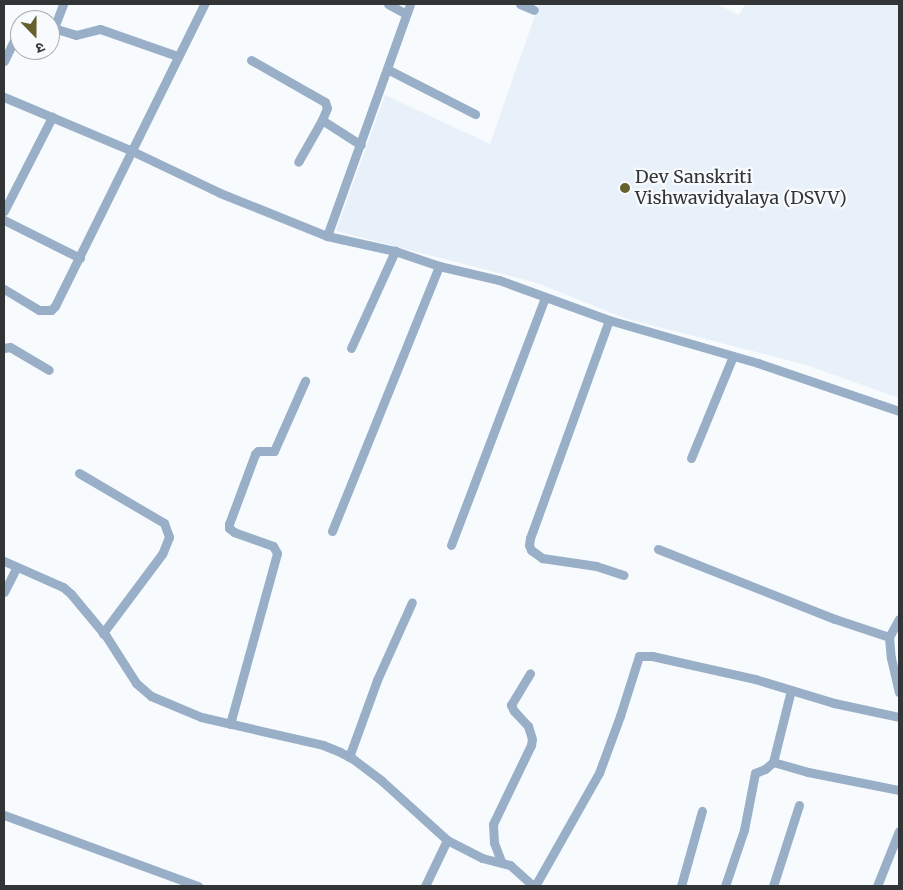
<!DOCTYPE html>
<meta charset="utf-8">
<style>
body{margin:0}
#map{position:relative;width:903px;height:890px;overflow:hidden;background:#f8fbfe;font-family:Merriweather,"Noto Sans Devanagari",serif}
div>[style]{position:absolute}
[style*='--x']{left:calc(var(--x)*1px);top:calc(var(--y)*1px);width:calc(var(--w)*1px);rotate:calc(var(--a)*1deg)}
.built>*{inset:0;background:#e8f0f9}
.minor>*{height:9px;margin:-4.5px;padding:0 4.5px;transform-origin:4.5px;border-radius:4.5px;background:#99afc8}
.dots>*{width:14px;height:14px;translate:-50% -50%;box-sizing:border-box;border:2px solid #f8fbfe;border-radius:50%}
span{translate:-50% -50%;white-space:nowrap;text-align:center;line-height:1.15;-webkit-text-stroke:4.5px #f8fbfe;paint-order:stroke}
.poi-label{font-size:18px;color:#333435}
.left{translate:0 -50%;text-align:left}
.frame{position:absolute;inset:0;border:5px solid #333435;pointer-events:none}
.north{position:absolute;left:10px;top:10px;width:50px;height:50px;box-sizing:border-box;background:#f8fbfe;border:1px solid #a9abae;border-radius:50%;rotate:158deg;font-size:14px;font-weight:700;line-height:20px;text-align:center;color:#333435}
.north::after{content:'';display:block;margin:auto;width:18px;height:22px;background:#66602c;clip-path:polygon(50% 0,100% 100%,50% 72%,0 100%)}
</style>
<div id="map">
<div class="built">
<div style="clip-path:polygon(539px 4px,717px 4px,739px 15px,745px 4px,899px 4px,899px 398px,803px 364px,627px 319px,537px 283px,336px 231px,385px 95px,490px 144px)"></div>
</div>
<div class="minor">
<div style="--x:388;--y:4;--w:21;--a:29"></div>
<div style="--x:520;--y:4;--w:15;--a:23"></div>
<div style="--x:50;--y:27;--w:27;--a:17"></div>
<div style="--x:76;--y:35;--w:25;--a:-14"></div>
<div style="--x:100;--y:29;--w:82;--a:19.3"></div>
<div style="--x:54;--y:28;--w:26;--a:-69"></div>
<div style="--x:251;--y:60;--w:85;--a:29.6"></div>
<div style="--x:325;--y:102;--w:6;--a:72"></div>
<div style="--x:327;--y:108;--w:13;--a:113"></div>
<div style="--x:322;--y:120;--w:48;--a:119.7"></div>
<div style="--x:4;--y:61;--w:37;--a:-64"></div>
<div style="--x:387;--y:69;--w:99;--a:27.1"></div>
<div style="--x:4;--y:97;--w:137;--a:22.8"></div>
<div style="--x:130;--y:150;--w:100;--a:25.5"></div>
<div style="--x:220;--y:193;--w:115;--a:21.9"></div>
<div style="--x:327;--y:236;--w:70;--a:12.4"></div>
<div style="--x:395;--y:251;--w:46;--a:18.8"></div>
<div style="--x:439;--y:266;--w:62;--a:13.1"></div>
<div style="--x:499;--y:280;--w:117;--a:20"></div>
<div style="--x:609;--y:320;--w:155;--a:16.1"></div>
<div style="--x:758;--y:363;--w:149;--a:18.8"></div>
<div style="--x:322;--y:120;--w:46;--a:32.7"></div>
<div style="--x:4;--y:211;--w:106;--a:-62.9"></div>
<div style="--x:4;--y:220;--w:85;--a:26.6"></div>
<div style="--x:327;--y:236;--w:246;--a:-70.3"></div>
<div style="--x:4;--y:289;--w:41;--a:31"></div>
<div style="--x:39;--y:310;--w:12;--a:0"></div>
<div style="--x:51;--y:310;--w:6;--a:-45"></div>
<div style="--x:55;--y:306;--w:337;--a:-63.7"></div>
<div style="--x:609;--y:320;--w:232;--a:109.9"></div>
<div style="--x:530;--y:538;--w:7;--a:98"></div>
<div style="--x:529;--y:545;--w:5;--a:68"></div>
<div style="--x:531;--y:550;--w:14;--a:36"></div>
<div style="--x:542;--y:558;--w:55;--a:8.4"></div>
<div style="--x:596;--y:566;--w:29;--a:18"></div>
<div style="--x:4;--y:348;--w:6;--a:-9"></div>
<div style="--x:10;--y:347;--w:45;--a:30.5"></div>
<div style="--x:351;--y:348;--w:107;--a:-65.6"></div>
<div style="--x:691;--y:458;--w:110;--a:-67.6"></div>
<div style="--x:79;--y:473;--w:99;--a:30.5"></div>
<div style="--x:164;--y:523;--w:15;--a:70"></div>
<div style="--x:169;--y:537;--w:18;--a:112"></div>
<div style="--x:162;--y:554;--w:99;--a:126.8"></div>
<div style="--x:332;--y:531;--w:286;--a:-68"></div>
<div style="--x:451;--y:545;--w:265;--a:-69.2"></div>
<div style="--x:658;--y:549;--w:190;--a:21.6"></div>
<div style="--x:835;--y:619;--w:57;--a:18.4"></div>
<div style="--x:4;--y:561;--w:64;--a:23.8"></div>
<div style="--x:63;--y:587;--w:11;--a:41"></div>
<div style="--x:71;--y:594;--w:55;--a:50.2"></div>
<div style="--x:106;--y:636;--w:56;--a:57.4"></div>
<div style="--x:136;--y:683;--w:20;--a:41"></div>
<div style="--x:151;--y:696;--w:54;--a:22.8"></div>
<div style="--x:201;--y:717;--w:125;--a:12.9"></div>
<div style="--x:323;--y:745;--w:18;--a:22"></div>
<div style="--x:340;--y:752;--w:15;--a:28"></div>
<div style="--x:353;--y:759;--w:36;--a:37"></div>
<div style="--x:382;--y:781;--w:88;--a:42.2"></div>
<div style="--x:447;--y:840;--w:39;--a:27"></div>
<div style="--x:482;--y:858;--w:29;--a:14"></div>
<div style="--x:510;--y:865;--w:31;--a:42"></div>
<div style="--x:4;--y:592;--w:27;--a:-63"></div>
<div style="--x:899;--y:619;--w:21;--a:119"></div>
<div style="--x:889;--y:637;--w:21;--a:85"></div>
<div style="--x:891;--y:658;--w:35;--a:77"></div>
<div style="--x:791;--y:690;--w:74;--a:104"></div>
<div style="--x:773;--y:762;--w:36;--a:16"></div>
<div style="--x:808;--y:772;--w:93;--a:11.2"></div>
<div style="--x:230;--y:724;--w:177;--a:-74.6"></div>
<div style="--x:277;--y:553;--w:8;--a:-120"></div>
<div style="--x:273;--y:546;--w:41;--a:-160.3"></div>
<div style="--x:234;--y:532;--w:6;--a:-141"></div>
<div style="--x:229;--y:528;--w:4;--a:-90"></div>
<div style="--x:229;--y:524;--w:75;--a:-69.6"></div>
<div style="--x:255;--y:454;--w:4;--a:-45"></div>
<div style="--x:258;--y:451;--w:16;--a:0"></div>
<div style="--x:274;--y:451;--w:77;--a:-66.1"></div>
<div style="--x:349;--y:757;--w:82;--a:-70"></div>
<div style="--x:377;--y:680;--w:85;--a:-65.8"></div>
<div style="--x:4;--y:815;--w:207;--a:20.1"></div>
<div style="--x:501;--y:861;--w:19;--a:-111"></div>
<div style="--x:494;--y:843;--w:19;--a:-93"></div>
<div style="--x:493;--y:824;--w:88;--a:-64.3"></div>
<div style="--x:531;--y:745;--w:6;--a:-81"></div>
<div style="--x:532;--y:739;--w:14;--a:-107"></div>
<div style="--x:528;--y:726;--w:21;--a:-133"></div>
<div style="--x:514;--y:711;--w:7;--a:-117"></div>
<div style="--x:511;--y:705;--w:37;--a:-59"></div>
<div style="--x:425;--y:886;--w:51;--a:-64.4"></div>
<div style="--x:535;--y:886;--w:130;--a:-60.5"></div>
<div style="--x:599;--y:773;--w:61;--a:-69.8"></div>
<div style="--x:620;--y:716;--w:63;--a:-72.4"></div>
<div style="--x:639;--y:656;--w:13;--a:0"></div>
<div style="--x:652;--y:656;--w:106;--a:12.6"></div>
<div style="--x:755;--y:679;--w:83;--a:16.9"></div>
<div style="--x:834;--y:703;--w:66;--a:12.2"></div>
<div style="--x:681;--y:886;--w:78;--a:-74.4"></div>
<div style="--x:725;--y:886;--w:59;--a:-71.3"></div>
<div style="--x:744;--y:830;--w:58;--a:-79.1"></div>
<div style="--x:755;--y:773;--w:11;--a:-22"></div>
<div style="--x:765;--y:769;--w:11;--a:-41"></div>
<div style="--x:773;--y:886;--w:85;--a:-72.2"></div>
<div style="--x:877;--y:886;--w:59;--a:-68.2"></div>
</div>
<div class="dots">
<div style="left:625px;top:188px;background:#66602c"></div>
</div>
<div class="poi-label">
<span class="left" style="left:635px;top:188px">Dev Sanskriti<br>Vishwavidyalaya (DSVV)</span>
</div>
<div class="frame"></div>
<div class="north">उ</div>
</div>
